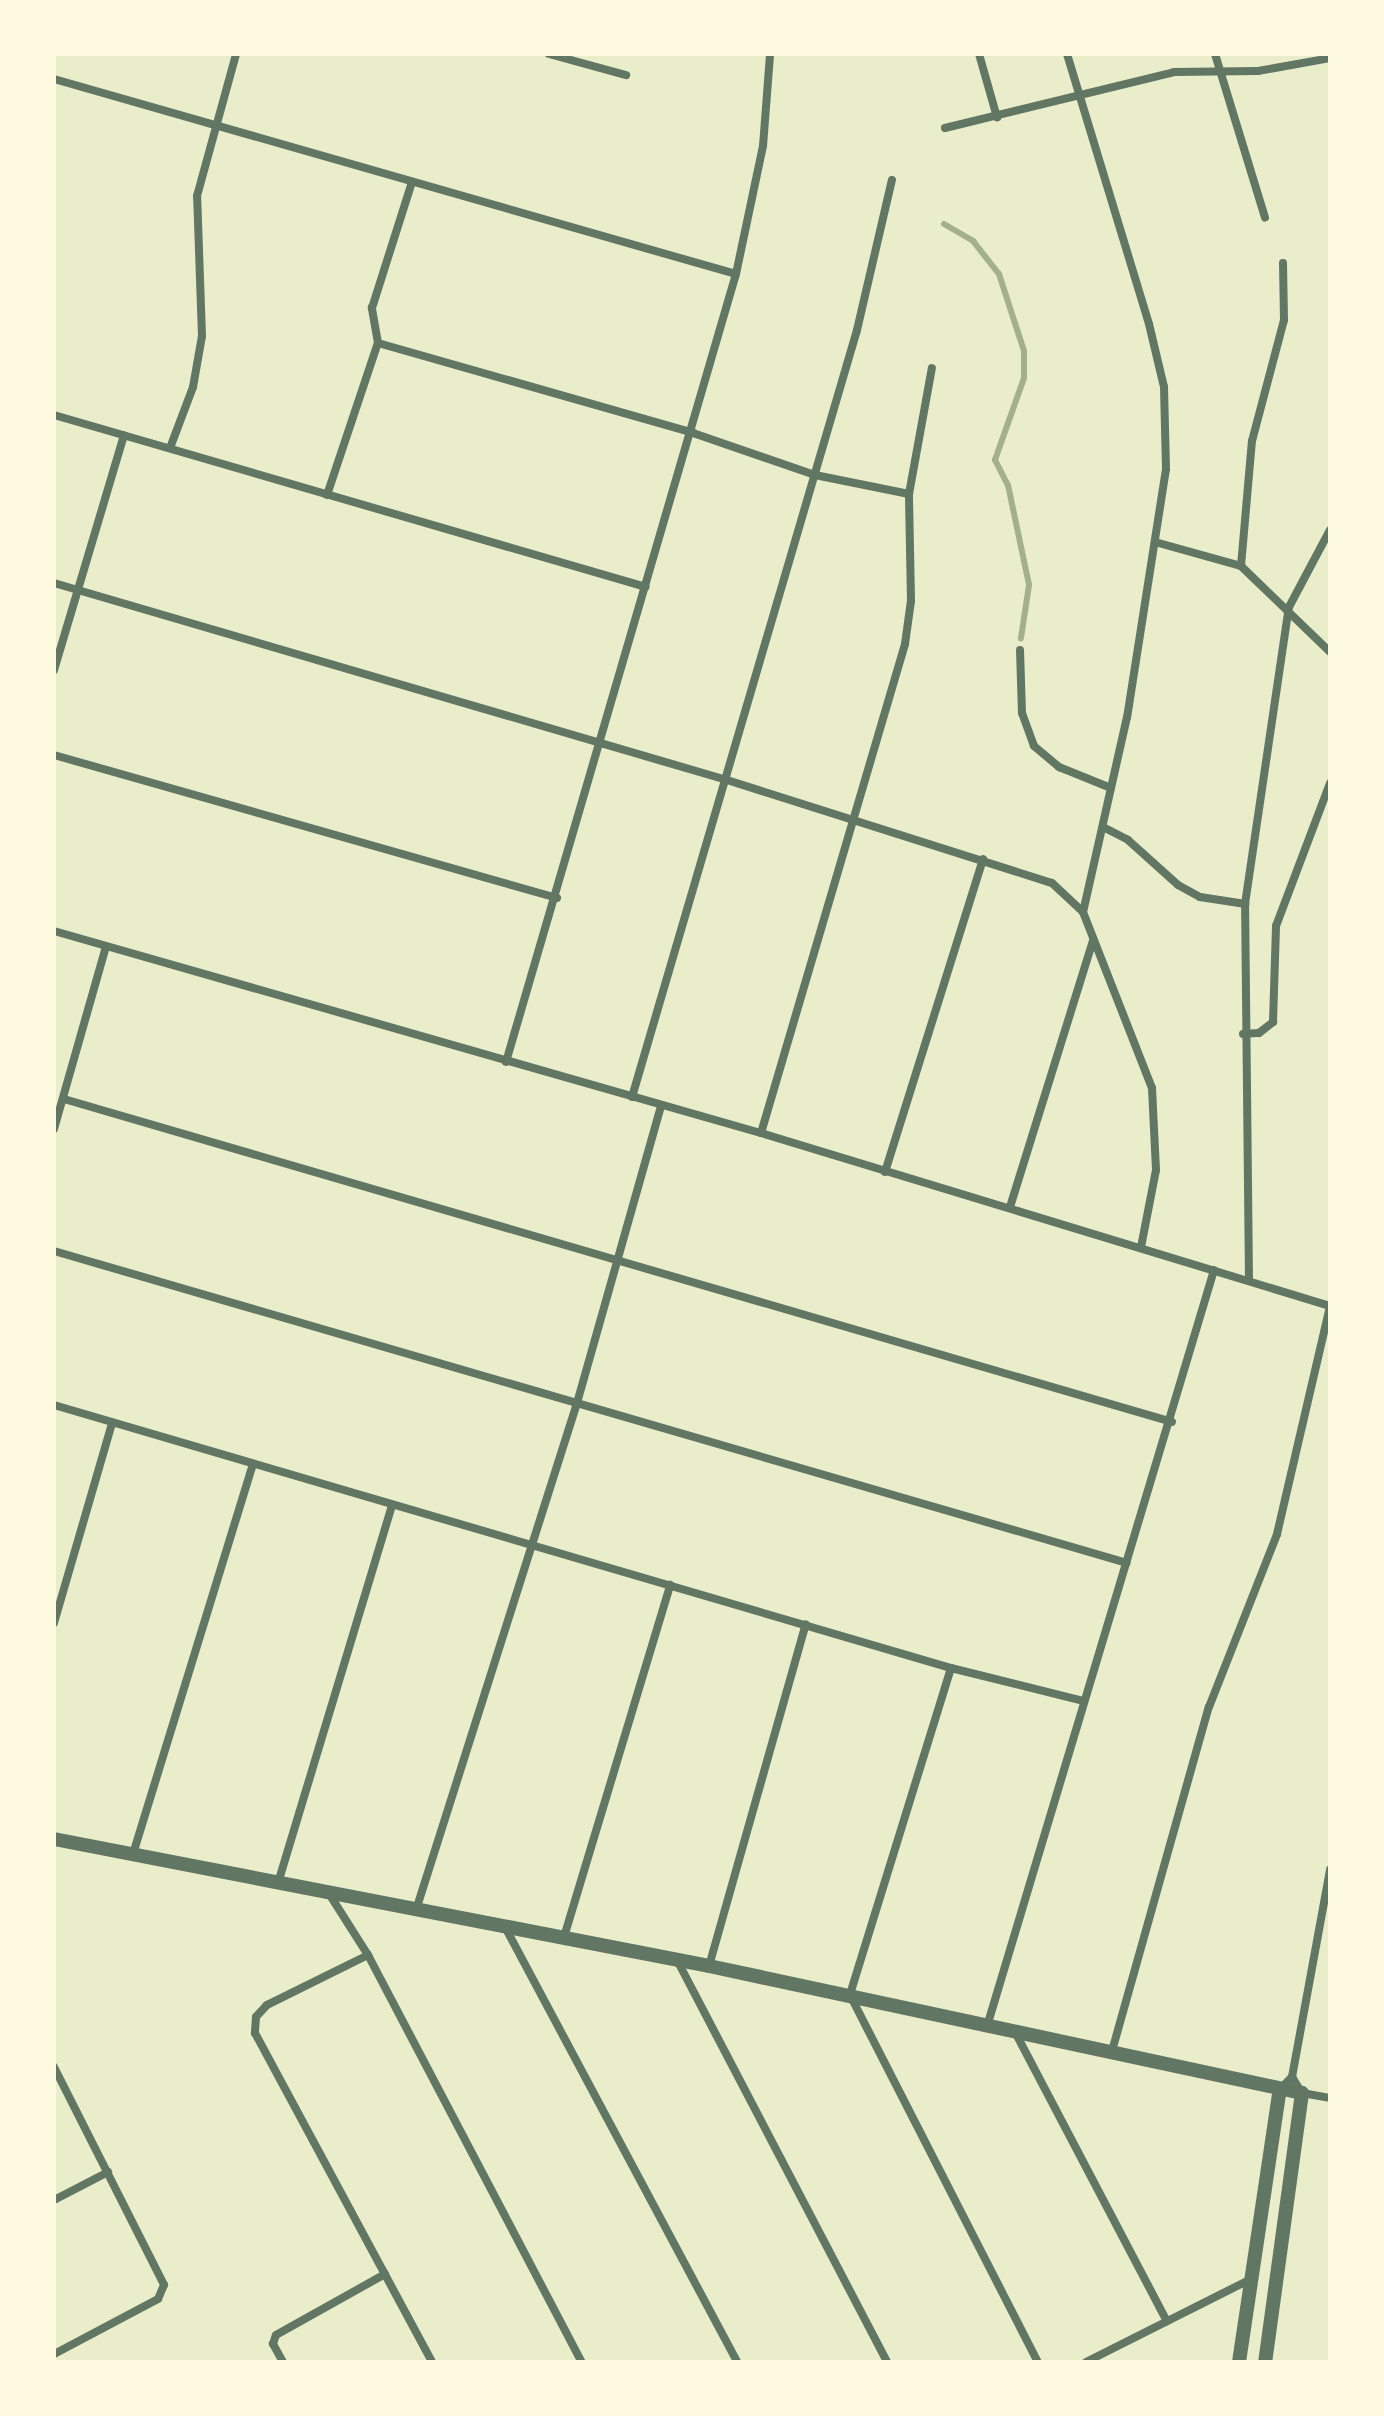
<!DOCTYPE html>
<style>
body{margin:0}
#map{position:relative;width:1384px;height:2416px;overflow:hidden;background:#e9edc9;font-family:"Exo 2",sans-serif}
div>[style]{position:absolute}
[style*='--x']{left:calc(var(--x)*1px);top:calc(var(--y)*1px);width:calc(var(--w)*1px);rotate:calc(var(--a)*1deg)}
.stream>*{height:6px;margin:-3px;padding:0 3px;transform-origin:3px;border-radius:3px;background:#a3b18a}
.minor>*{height:8px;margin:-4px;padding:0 4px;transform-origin:4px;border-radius:4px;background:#617663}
.tertiary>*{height:14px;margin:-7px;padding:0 7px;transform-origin:7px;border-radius:7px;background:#617663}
span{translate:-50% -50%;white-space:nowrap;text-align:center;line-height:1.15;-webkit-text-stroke:8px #fefae0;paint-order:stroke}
.frame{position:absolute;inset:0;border:56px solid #fefae0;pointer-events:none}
</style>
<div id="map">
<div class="stream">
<div style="--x:944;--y:224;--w:34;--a:30"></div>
<div style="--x:973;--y:241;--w:42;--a:51.8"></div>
<div style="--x:999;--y:274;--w:81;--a:72"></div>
<div style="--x:1024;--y:351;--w:27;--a:90"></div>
<div style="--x:1024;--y:378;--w:87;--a:109.5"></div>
<div style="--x:995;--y:460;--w:28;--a:63"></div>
<div style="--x:1008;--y:485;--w:102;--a:78.1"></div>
<div style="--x:1029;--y:585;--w:54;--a:98.6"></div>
</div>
<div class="minor">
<div style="--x:549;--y:54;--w:80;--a:15.3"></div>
<div style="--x:979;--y:54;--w:66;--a:74.1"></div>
<div style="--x:1067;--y:54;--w:282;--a:73.1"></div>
<div style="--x:1149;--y:324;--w:65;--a:76.6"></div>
<div style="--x:1164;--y:387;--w:82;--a:88.6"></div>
<div style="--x:1166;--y:469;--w:251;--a:98.9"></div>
<div style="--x:1127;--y:717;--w:200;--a:102.7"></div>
<div style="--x:1215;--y:54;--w:171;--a:73"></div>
<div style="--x:54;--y:79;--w:709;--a:15.96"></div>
<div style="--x:945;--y:128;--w:236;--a:-13.7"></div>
<div style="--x:1174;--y:72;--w:84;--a:-0.7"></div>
<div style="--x:1258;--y:71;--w:73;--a:-10.2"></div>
<div style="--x:378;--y:343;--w:328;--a:15.9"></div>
<div style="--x:693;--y:433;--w:129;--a:19"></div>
<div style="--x:815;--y:475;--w:96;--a:11.4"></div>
<div style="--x:54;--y:415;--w:616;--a:16.2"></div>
<div style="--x:170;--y:448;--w:65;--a:-69.3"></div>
<div style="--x:193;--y:387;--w:52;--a:-80"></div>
<div style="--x:202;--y:336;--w:140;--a:-92"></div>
<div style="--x:197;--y:196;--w:147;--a:-74.6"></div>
<div style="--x:327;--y:495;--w:160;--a:-71.5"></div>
<div style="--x:378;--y:343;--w:36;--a:-100"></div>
<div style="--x:372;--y:308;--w:132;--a:-72.4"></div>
<div style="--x:1155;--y:542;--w:89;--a:15.6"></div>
<div style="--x:1241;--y:566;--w:124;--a:44"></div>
<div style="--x:1241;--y:566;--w:125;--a:-85"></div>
<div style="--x:1252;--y:441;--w:125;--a:-75.2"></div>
<div style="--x:1284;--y:320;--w:57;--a:-91"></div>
<div style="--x:54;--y:583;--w:701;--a:16.32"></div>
<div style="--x:727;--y:780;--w:341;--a:17.6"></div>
<div style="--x:1052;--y:883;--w:42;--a:43.1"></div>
<div style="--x:1083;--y:912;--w:189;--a:68.6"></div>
<div style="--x:1152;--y:1088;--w:82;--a:87.2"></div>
<div style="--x:1156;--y:1170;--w:78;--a:101"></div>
<div style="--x:1020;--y:650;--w:63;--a:88.2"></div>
<div style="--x:1022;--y:713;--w:35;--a:70"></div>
<div style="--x:1034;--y:746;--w:33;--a:40"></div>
<div style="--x:1059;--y:767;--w:56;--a:22"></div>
<div style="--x:54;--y:670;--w:245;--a:-73.4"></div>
<div style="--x:54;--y:755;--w:523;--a:15.87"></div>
<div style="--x:1103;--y:827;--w:28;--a:27"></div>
<div style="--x:1128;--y:840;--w:67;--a:42"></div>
<div style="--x:1178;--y:885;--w:25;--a:29"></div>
<div style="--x:1200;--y:897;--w:46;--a:8.8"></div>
<div style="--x:54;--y:931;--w:735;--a:15.95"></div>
<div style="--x:761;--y:1133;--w:595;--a:16.91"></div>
<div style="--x:1243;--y:1034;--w:16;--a:-4"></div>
<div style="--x:1259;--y:1033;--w:18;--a:-38"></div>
<div style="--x:1273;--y:1022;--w:96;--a:-88.2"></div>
<div style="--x:1276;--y:926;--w:153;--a:-69.3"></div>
<div style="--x:506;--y:1062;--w:821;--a:-73.73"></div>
<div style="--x:736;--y:274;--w:131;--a:-78.1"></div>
<div style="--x:763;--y:146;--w:91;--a:-85.6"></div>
<div style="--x:632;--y:1097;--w:799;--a:-73.65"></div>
<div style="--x:857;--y:330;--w:154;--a:-76.9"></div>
<div style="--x:64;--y:1099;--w:1154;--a:16.25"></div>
<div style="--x:54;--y:1129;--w:190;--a:-74.1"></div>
<div style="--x:761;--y:1133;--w:510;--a:-73.59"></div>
<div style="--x:905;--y:644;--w:43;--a:-82.1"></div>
<div style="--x:911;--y:601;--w:107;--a:-91.1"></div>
<div style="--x:909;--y:494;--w:128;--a:-79.7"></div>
<div style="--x:885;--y:1172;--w:328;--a:-72.6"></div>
<div style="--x:1010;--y:1207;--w:279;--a:-72.7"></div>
<div style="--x:54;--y:1251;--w:1117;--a:16.21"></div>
<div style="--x:1249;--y:1280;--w:376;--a:-90.6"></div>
<div style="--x:1245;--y:904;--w:300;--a:-81.6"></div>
<div style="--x:1289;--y:607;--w:87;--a:-62"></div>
<div style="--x:54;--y:1405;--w:935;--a:16.34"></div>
<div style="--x:951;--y:1668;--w:136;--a:14"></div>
<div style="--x:54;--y:1623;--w:208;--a:-73.8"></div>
<div style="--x:951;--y:1668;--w:342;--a:107.2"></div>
<div style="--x:850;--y:1995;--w:412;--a:62.9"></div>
<div style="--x:133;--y:1854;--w:407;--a:-72.9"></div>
<div style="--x:278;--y:1883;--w:394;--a:-73.2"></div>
<div style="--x:328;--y:1892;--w:75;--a:57.6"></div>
<div style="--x:368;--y:1955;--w:460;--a:62.3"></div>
<div style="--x:416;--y:1910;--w:532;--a:-72.38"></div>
<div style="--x:577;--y:1403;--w:309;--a:-74.2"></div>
<div style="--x:505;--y:1927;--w:493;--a:61.9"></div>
<div style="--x:564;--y:1937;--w:368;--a:-73.2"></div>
<div style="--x:368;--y:1955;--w:113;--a:153.7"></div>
<div style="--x:267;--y:2005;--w:16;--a:133"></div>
<div style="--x:256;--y:2017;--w:16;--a:94"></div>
<div style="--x:255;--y:2033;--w:374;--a:61.7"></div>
<div style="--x:677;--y:1960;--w:454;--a:62.4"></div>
<div style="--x:709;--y:1966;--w:355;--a:-74.2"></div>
<div style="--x:988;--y:2023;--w:786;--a:-73.29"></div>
<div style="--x:1014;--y:2030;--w:329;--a:62.3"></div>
<div style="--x:1112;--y:2051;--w:357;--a:-74.3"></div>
<div style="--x:1209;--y:1707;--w:186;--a:-68.5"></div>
<div style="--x:1277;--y:1534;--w:233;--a:-76.9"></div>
<div style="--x:54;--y:2067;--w:244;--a:63.2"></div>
<div style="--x:164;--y:2285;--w:15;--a:113"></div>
<div style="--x:158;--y:2299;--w:118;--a:152.1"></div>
<div style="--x:1292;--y:2077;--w:19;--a:58"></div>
<div style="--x:1302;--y:2093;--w:28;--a:10"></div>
<div style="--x:1281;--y:2088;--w:16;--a:-45"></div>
<div style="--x:1292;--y:2077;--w:211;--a:-79.6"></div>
<div style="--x:54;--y:2200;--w:61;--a:-27.4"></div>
<div style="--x:283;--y:2362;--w:21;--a:-119"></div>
<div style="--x:273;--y:2344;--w:9;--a:-72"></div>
<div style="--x:276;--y:2335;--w:125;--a:-29.2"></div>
<div style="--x:1086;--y:2362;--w:182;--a:-26.7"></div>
</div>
<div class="tertiary">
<div style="--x:54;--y:1839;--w:667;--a:10.97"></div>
<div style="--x:709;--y:1966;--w:606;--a:12.09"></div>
<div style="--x:1302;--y:2093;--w:272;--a:97.8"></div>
<div style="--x:1239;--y:2362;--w:276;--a:-81.5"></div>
</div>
<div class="frame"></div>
</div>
